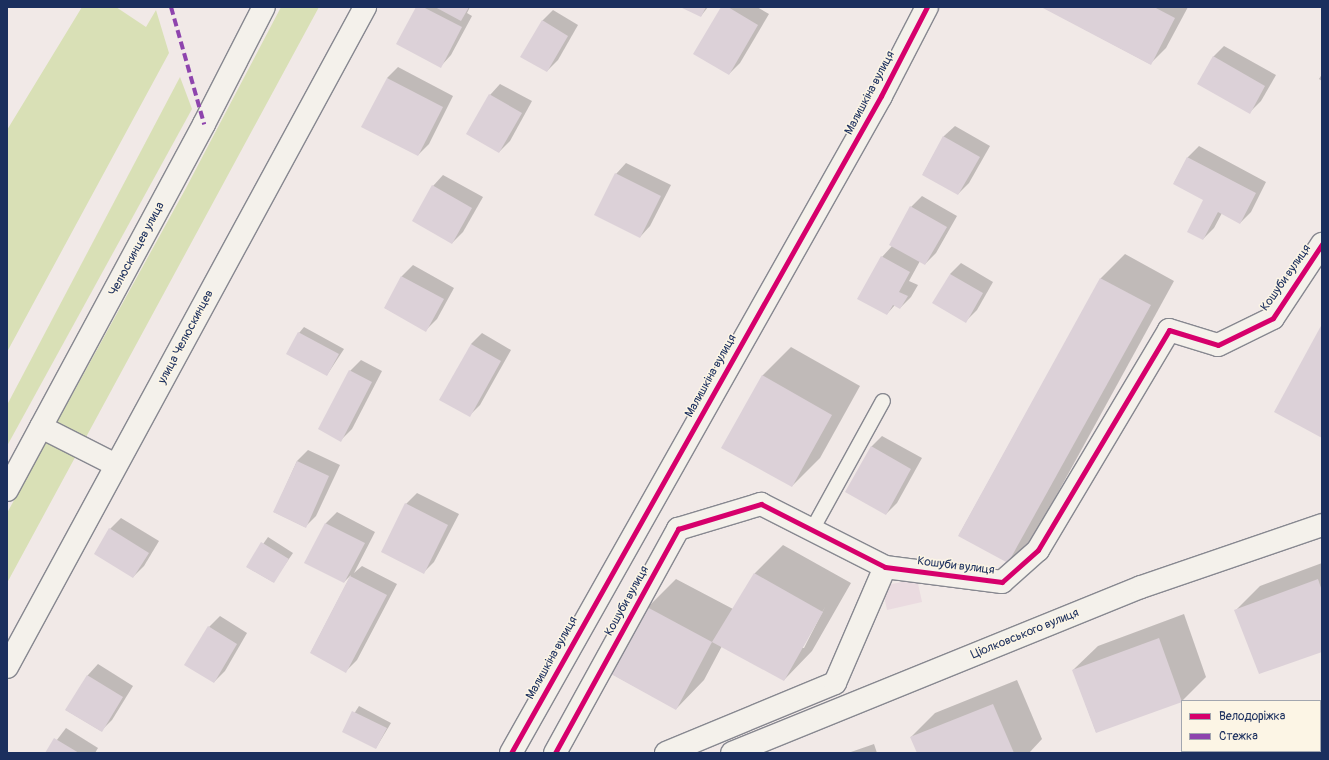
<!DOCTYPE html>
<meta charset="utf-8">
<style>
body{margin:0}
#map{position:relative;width:1329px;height:760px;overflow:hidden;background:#f1e9e7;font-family:Pangolin,sans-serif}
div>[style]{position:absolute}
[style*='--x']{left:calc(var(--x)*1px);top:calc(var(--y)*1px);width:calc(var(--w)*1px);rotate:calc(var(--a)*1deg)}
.built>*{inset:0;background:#eadbe0}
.green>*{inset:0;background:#d9e0b6}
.shadow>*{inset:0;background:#0003}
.building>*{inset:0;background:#dcd1d8}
.roads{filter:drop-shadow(1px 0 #878890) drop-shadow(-1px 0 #878890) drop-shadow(0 1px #878890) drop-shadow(0 -1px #878890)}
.lane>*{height:14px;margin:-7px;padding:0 7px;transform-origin:7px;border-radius:7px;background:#f4f1eb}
.street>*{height:22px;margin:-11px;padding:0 11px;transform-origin:11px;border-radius:11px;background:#f4f1eb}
.secondary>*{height:22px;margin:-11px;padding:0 11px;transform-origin:11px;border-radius:11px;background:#f4f1eb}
.quiet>*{height:4px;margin-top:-2px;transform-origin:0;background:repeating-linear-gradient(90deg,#8e44ad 0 8px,transparent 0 12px)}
.cycleway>*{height:5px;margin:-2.5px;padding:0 2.5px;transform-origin:2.5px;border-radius:2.5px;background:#d6006c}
span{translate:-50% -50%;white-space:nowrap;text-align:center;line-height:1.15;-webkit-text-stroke:3px #fcf5e5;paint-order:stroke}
.street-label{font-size:12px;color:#1b2f5e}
.frame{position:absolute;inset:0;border:8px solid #1b2f5e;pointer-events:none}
.legend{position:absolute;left:1181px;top:700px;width:140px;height:52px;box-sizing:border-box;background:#fcf5e5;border:1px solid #a2a6af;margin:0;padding:5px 7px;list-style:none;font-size:12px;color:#1b2f5e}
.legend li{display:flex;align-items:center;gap:8px;height:20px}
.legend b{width:20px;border:1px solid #a2a6af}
</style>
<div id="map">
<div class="built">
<div style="clip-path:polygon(917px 579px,922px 602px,887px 610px,882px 586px)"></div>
</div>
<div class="green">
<div style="clip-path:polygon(82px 7px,116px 7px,146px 27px,156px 10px,169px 53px,7px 352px,7px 130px)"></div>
<div style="clip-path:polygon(281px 7px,319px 7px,7px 583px,7px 513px,186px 188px)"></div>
<div style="clip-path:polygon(180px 77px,192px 109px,7px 446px,7px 405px)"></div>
</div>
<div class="shadow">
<div style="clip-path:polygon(417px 7px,470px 7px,467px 13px,472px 16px,451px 55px,441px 66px)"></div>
<div style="clip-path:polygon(682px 7px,708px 7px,701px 16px)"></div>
<div style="clip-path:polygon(722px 7px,757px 7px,769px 14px,740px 63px,729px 74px)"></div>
<div style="clip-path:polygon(1043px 7px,1188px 7px,1166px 48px,1150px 64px)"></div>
<div style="clip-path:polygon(553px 10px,578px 25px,558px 60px,547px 71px,542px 21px)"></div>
<div style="clip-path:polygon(1224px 46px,1276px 75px,1261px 101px,1250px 112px,1213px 57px)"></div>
<div style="clip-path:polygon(398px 67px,453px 96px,429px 144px,418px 155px,387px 78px)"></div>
<div style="clip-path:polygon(1322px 74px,1322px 81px,1319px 79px)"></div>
<div style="clip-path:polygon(500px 84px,532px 101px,510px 141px,499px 152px,490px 95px)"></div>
<div style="clip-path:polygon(955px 126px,990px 146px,969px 183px,958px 194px,923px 174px,944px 136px)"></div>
<div style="clip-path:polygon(1199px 146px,1266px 182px,1251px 212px,1240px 223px,1222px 213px,1214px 228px,1203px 239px,1205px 199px,1174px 183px,1188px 157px)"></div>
<div style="clip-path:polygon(626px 163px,671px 185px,650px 226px,640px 237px,616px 174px)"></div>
<div style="clip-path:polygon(443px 175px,483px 197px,463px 232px,452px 243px,433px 186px)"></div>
<div style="clip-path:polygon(922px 196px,957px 216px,936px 253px,925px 264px,920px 261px,909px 281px,918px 285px,911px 297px,900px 308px,895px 305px,887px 314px,882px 257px,892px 246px,911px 207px)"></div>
<div style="clip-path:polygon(1125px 254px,1174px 281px,1033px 538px,1008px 562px,959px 535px,1101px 278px)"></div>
<div style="clip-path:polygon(961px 263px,993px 282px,977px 310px,966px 321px,950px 274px)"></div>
<div style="clip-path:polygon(413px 265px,454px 288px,437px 319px,426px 330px,385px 308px,402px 276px)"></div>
<div style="clip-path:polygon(304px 327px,344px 349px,327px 375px,299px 333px)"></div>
<div style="clip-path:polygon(482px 333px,511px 350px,480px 405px,469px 416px,471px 344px)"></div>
<div style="clip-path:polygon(791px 347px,860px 386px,820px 458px,792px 486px,762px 376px)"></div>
<div style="clip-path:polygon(361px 360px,382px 371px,352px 429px,341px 440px,350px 371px)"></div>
<div style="clip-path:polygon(882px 436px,922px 458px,897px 503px,886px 514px,871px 447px)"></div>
<div style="clip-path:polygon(308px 450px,340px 465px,316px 516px,305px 527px,274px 512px,297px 461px)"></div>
<div style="clip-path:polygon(417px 493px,459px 514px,434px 562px,423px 573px,406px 504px)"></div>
<div style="clip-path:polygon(337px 512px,375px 532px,354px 573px,362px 566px,397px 584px,357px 660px,346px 671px,311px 652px,351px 575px,344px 582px,306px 563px,326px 523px)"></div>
<div style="clip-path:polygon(121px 518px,159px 541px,144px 566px,133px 577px,110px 529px)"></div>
<div style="clip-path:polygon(268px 537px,293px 553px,273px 582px,247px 567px)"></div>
<div style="clip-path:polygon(evenodd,783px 545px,851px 583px,812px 651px,784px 680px,722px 646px,704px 680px,676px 709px,612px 674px,648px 607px,676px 579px,733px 609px,755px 573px,783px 545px,825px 607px,804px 648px,802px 648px,825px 607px)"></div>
<div style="clip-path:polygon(1322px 563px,1322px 650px,1236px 610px,1260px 586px)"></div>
<div style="clip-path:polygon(1184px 614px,1206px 677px,1182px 701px,1096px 732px,1073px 670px,1098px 646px)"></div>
<div style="clip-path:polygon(220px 616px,247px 633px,225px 671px,214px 682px,209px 627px)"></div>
<div style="clip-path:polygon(98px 664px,133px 686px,112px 720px,101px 731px,66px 710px,88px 675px)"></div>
<div style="clip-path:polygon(1017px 680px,1042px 739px,1029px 753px,918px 753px,911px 737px,935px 713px)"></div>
<div style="clip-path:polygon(359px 706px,391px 723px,376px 748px,343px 731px)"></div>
<div style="clip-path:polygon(66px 728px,98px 748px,95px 753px,47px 753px)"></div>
<div style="clip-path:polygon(1322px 735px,1322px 753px,1275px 753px,1320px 751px)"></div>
<div style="clip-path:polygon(874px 744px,877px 753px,848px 753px)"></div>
</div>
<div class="building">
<div style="clip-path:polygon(416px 7px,423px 7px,462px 27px,441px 68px,396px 44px)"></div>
<div style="clip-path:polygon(435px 7px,469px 7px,461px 21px)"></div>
<div style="clip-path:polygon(680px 7px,706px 7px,701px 17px)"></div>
<div style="clip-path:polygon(721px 7px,728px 7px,758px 25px,729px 75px,693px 54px)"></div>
<div style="clip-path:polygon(1041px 7px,1154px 7px,1175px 18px,1151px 65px)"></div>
<div style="clip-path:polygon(542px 20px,568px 36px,547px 72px,520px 57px)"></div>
<div style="clip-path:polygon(1213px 56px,1265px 86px,1250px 114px,1197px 84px)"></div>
<div style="clip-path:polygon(387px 78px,443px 107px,418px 156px,361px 127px)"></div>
<div style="clip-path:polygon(489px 94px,522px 113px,499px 153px,466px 134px)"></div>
<div style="clip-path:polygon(943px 136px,980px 157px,958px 195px,922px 175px)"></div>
<div style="clip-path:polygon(1187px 157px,1256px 193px,1240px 224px,1218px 212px,1203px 240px,1187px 232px,1203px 200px,1173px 184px)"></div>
<div style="clip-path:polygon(615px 173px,661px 196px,640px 238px,594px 215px)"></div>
<div style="clip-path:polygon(432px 185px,472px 208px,452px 244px,412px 221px)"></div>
<div style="clip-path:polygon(910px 206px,947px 227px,925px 265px,889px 245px)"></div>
<div style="clip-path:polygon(881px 256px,910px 272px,899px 292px,908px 296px,900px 309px,893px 305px,887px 315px,857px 299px)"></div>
<div style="clip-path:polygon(950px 274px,983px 293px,966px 323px,932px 303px)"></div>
<div style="clip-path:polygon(401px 276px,444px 299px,426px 332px,384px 308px)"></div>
<div style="clip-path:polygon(1100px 278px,1151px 305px,1008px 563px,958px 536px)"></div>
<div style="clip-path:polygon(1322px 324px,1322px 438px,1274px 412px)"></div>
<div style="clip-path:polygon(298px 332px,339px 354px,327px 376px,286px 354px)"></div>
<div style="clip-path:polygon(471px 344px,501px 361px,470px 417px,439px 400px)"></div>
<div style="clip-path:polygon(349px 370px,372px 382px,341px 442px,318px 429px)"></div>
<div style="clip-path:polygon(762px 375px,832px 415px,792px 487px,721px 448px)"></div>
<div style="clip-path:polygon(871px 446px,911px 469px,886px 515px,845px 492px)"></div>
<div style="clip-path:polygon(297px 461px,329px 476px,306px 528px,273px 512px)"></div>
<div style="clip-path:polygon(405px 503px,448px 525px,424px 574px,381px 552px)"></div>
<div style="clip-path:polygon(325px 523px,365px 543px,344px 583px,304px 563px)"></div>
<div style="clip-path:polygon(109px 528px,149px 553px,133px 578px,94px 554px)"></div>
<div style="clip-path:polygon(261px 542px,289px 559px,274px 583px,246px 567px)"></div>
<div style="clip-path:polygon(754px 573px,823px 612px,784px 681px,712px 642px)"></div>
<div style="clip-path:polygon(350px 576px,387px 595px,346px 673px,310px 653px)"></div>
<div style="clip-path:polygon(1318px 579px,1322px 591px,1322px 652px,1259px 674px,1234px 610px)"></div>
<div style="clip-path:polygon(647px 607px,712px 642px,676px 710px,611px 674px)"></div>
<div style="clip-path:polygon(208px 626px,237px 644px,214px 683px,184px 665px)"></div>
<div style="clip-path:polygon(1159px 638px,1182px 702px,1096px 733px,1072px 670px)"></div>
<div style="clip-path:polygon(87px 675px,123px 697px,102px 732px,65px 710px)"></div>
<div style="clip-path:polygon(993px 704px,1014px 753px,917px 753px,910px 737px)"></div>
<div style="clip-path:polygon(352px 711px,387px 728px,376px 749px,342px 732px)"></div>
<div style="clip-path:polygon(1322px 737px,1322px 753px,1282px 753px,1320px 751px)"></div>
<div style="clip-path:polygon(54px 738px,79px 753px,45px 753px)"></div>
</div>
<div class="roads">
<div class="lane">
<div style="--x:812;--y:530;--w:147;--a:-61.2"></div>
<div style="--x:1320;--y:721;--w:2;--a:-27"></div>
<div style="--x:1240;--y:753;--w:5;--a:-22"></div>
</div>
<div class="street">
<div style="--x:41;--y:427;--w:84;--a:26.9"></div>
<div style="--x:7;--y:667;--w:751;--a:-61.52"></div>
<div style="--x:511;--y:753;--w:754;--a:-60.61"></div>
<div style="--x:881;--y:96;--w:100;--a:-62.7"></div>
<div style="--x:555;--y:753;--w:256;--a:-61.2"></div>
<div style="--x:678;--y:529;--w:87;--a:-16.8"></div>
<div style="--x:761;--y:504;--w:139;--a:26.9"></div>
<div style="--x:885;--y:567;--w:118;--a:7.3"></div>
<div style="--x:1002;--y:582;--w:48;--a:-41.6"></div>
<div style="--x:1038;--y:550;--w:256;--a:-59.2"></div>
<div style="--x:1169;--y:330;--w:51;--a:17"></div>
<div style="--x:1218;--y:345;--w:61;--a:-26.1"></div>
<div style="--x:1273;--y:318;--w:89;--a:-56.5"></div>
<div style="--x:666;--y:753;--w:183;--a:-22.5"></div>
<div style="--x:835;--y:683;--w:126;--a:-66.7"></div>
</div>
<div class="secondary">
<div style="--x:7;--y:490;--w:416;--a:-61.7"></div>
<div style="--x:204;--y:124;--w:131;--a:-62.9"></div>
<div style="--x:732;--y:753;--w:441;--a:-22.1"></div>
<div style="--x:1141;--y:587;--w:191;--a:-18.9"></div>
</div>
</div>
<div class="quiet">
<div style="--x:171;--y:7;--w:122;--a:74.2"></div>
</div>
<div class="cycleway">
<div style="--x:511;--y:753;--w:754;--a:-60.61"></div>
<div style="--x:881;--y:96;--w:100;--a:-62.7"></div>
<div style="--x:555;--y:753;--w:256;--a:-61.2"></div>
<div style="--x:678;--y:529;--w:87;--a:-16.8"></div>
<div style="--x:761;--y:504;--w:139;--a:26.9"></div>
<div style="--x:885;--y:567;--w:118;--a:7.3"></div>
<div style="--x:1002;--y:582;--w:48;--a:-41.6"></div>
<div style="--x:1038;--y:550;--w:256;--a:-59.2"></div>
<div style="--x:1169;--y:330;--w:51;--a:17"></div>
<div style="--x:1218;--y:345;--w:61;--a:-26.1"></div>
<div style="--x:1273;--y:318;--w:89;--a:-56.5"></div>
</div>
<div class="street-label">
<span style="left:870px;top:93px;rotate:-62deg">Малишкіна вулиця</span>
<span style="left:137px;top:249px;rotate:-62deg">Челюскинцев улица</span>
<span style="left:1286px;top:278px;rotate:-55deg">Кошуби вулиця</span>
<span style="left:186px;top:337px;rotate:-62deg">улица Челюскинцев</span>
<span style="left:711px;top:376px;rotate:-61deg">Малишкіна вулиця</span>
<span style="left:956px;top:566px;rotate:7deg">Кошуби вулиця</span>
<span style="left:627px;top:601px;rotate:-61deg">Кошуби вулиця</span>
<span style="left:1025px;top:634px;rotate:-22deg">Ціолковського вулиця</span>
<span style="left:552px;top:658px;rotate:-61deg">Малишкіна вулиця</span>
</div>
<div class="frame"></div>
<ul class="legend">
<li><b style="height:5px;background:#d6006c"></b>Велодоріжка</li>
<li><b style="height:5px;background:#8e44ad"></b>Стежка</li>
</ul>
</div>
